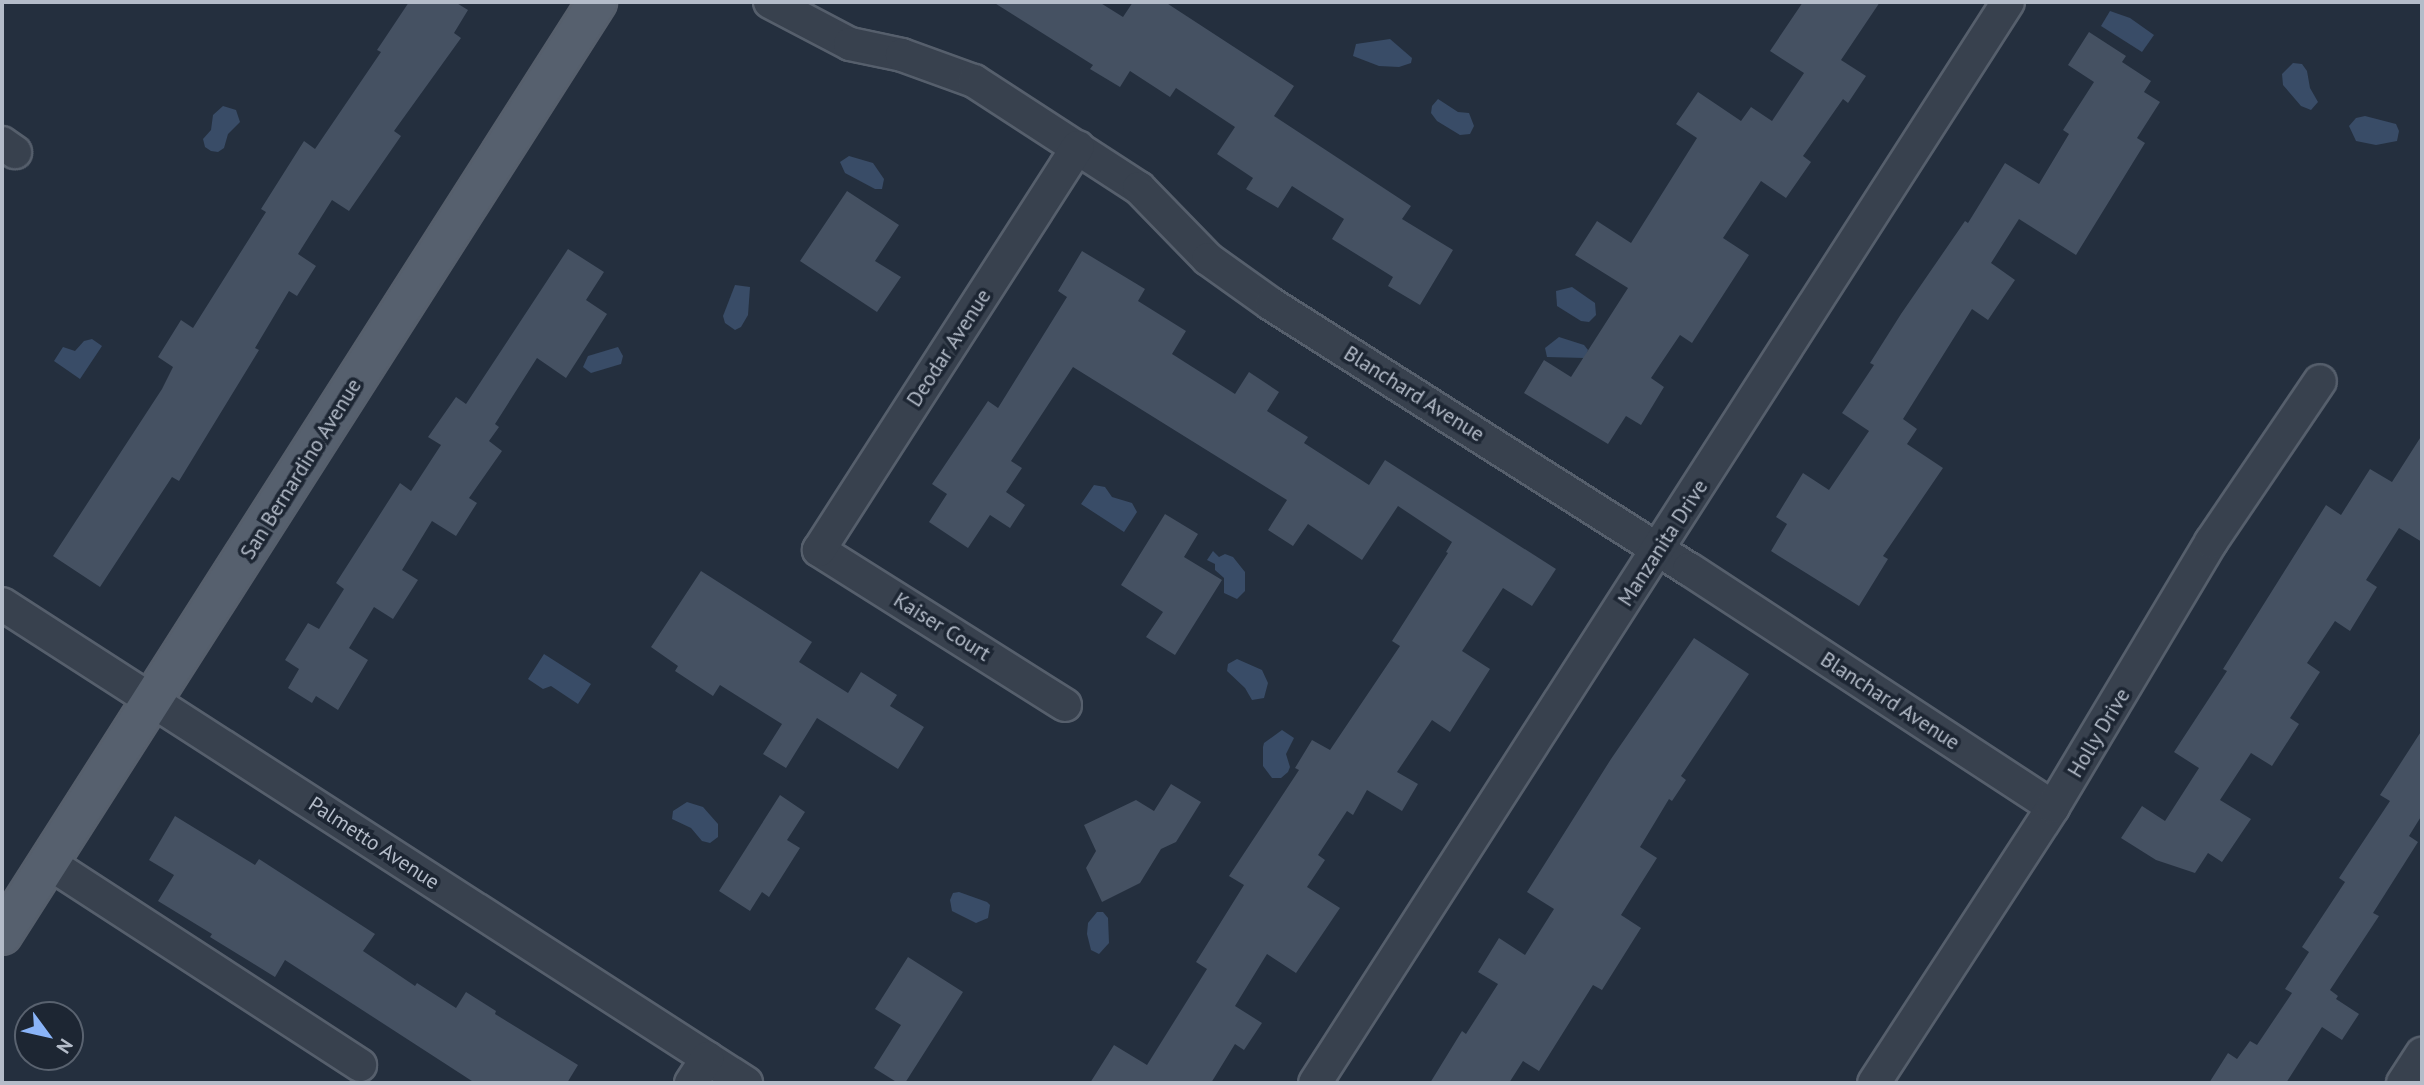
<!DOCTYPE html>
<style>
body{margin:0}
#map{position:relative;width:2424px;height:1085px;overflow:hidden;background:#242f3e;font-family:"PT Sans",sans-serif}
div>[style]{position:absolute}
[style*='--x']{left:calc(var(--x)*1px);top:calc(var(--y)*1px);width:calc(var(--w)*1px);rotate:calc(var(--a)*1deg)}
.water>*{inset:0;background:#394c67}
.building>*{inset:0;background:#455162}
.roads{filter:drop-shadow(2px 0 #565f6c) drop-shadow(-2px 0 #565f6c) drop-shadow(0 2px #565f6c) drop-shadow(0 -2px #565f6c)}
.minor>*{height:32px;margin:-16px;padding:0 16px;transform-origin:16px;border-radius:16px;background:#38414e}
.major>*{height:38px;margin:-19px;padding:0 19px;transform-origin:19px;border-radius:19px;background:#56606e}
span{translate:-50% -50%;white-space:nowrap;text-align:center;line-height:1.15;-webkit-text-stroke:7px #1d2633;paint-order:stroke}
.street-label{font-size:21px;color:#b4bcc9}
.frame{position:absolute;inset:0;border:4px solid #b4bcc9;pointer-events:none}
.north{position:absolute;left:14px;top:1001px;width:70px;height:70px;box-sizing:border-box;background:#1d2633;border:2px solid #59626f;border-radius:50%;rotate:123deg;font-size:19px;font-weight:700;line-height:28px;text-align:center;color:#b4bcc9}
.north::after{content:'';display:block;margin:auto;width:24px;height:32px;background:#8ab4f8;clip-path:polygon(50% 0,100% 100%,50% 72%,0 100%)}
</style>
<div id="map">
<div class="water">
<div style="clip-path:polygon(2110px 11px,2130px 18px,2154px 35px,2142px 52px,2101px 26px)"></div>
<div style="clip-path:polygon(1390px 39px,1412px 58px,1411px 63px,1399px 67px,1379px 66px,1353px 56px,1356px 44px)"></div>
<div style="clip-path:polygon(2293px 63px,2302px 64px,2307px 71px,2310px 88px,2318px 102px,2311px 110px,2301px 106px,2283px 85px,2282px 74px)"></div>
<div style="clip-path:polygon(1438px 99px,1458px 112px,1469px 113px,1474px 126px,1470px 134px,1460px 135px,1437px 121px,1431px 113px,1432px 106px)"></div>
<div style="clip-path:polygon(223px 106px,236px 110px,240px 122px,228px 134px,224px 148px,218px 152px,211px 151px,205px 147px,203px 139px,211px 130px,213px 115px)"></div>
<div style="clip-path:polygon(2365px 116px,2396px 124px,2399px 131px,2397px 141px,2376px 145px,2356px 141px,2349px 126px,2356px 118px)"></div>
<div style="clip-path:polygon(849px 156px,873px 163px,884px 179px,882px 189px,875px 189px,845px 173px,840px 162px)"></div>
<div style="clip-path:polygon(735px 285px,750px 287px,748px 315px,741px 327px,735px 330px,725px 323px,723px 316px)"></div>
<div style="clip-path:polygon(1572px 287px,1595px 303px,1596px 315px,1589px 322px,1581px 321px,1557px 306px,1556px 291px)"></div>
<div style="clip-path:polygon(1559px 337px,1584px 345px,1588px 350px,1585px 358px,1547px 357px,1545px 348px)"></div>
<div style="clip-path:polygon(92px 339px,102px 346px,80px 379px,54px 361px,63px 347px,75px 351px,84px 341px)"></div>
<div style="clip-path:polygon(618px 347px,623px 356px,621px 364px,591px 373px,583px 367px,588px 356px)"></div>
<div style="clip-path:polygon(1094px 485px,1105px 487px,1112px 497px,1132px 503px,1137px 512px,1124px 532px,1081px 504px)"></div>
<div style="clip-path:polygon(1213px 551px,1219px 557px,1225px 554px,1233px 557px,1245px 572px,1245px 591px,1237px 599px,1224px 593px,1224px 578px,1215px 570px,1215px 564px,1207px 560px)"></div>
<div style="clip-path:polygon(544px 654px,591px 684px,578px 704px,551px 686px,543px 689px,528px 679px)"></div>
<div style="clip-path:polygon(1237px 659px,1262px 670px,1268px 683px,1264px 698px,1252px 700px,1245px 688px,1227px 671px,1228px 664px)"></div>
<div style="clip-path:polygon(1282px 730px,1294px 738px,1286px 754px,1290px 767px,1288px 772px,1281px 778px,1272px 778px,1263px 766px,1263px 747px,1264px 743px)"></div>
<div style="clip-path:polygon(687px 802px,703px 807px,718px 824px,718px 837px,710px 843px,702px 841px,691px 828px,672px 819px,673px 811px)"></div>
<div style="clip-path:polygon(959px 892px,987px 902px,990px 905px,988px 918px,976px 923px,952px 911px,950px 900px,953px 893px)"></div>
<div style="clip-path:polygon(1097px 912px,1103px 912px,1108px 918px,1109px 943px,1099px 954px,1091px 950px,1087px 934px,1088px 923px)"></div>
</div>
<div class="building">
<div style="clip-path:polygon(409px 2px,455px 2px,468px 10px,454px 33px,461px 38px,394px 131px,401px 136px,349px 211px,332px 200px,298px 254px,316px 266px,297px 296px,289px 291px,255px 348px,259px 350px,179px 481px,172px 477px,100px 587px,53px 556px,162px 389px,173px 367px,158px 357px,181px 320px,193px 328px,266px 212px,261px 209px,304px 141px,315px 149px,381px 52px,377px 50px)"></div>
<div style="clip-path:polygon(993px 2px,1099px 2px,1123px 17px,1133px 2px,1165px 2px,1294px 86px,1274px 116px,1411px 206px,1402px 219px,1453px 250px,1420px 305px,1388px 286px,1393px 277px,1332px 239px,1344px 219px,1292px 186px,1278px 208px,1246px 189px,1253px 178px,1217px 154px,1235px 127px,1176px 88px,1170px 97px,1130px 71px,1120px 87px,1090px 69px,1093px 65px)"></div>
<div style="clip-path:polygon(1803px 2px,1880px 2px,1841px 60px,1866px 76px,1848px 103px,1843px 99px,1803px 156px,1811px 162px,1786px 198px,1761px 181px,1723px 238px,1749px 255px,1692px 343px,1680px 335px,1651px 378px,1664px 387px,1641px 425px,1626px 416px,1608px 444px,1524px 393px,1544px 360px,1571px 377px,1628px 288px,1575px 255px,1597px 221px,1631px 243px,1697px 138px,1676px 124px,1698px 92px,1741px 121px,1751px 107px,1772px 121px,1804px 73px,1770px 51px)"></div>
<div style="clip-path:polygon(2089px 32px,2126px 56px,2122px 62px,2151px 81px,2144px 92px,2160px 102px,2137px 138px,2145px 143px,2076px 255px,2019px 219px,1991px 263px,2015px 280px,1988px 320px,1972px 309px,1903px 419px,1917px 429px,1907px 444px,1943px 468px,1883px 556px,1888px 559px,1859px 606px,1771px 551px,1787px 524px,1776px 517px,1803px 473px,1829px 490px,1869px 431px,1842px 413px,1874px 365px,1870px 363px,1901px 314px,1965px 221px,1968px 223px,2005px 163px,2039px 184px,2069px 134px,2063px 130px,2094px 82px,2068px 65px)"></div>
<div style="clip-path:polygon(847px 191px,899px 225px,875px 261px,901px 277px,877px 312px,800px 261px)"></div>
<div style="clip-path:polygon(568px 249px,604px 272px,586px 300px,607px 314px,566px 378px,537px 358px,495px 424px,499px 427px,489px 441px,502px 451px,469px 498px,477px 503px,456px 536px,432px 521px,402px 570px,418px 580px,393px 619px,374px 607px,349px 648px,368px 660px,338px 710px,316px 696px,312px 703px,288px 688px,299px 669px,285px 660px,308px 623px,319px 629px,344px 589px,336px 583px,400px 483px,411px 491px,441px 445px,428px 437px,456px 397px,466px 404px)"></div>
<div style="clip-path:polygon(1082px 251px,1145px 289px,1138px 301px,1186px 331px,1172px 354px,1235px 394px,1249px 372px,1279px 392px,1267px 411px,1308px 437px,1304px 443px,1369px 485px,1385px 460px,1556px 569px,1532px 606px,1503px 588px,1462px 651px,1490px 669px,1450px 732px,1432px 720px,1397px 772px,1418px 784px,1402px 811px,1367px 790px,1353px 815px,1347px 811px,1318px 855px,1325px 860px,1307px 887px,1340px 908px,1296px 973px,1267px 954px,1235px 1006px,1262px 1023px,1244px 1050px,1235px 1044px,1211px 1083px,1090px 1083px,1114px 1045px,1147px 1065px,1207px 969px,1196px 962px,1244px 885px,1229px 876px,1299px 770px,1295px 768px,1312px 740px,1330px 750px,1400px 646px,1392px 641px,1448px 553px,1446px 552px,1452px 542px,1398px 506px,1362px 560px,1308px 524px,1293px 546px,1268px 530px,1287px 500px,1073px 367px,1011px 461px,1022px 468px,1006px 492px,1025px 505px,1010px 528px,990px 515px,968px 548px,929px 522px,947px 494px,932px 484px,988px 401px,998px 408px,1067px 297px,1058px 291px)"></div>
<div style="clip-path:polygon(2422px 435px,2422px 542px,2399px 528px,2366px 580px,2377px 587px,2350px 631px,2335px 621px,2307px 663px,2320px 672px,2290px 718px,2299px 724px,2272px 766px,2251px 753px,2220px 800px,2251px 819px,2222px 862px,2208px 853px,2195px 873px,2156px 860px,2121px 838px,2142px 806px,2165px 821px,2199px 768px,2174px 752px,2227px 671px,2223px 669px,2326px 505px,2341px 515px,2370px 469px,2392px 482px)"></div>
<div style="clip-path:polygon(1165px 514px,1198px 534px,1184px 557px,1222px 580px,1175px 655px,1146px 637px,1163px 612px,1121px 585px)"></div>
<div style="clip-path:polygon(701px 571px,812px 642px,799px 662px,848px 693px,861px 672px,897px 695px,890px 706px,924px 727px,898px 769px,817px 718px,786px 768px,763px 754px,782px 724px,720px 685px,713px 696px,675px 671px,678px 666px,651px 647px)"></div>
<div style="clip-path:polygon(1694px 638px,1749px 674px,1681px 776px,1686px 780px,1672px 801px,1669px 799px,1640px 847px,1657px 858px,1621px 915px,1641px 928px,1602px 990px,1593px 985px,1539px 1071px,1523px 1061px,1509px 1083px,1430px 1083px,1462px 1031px,1466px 1034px,1498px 984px,1478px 972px,1499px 938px,1525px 955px,1554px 909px,1527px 892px,1611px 759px)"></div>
<div style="clip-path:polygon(2422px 730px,2422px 815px,2409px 836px,2418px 842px,2373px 913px,2379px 916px,2330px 990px,2338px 996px,2336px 999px,2359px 1014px,2342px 1040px,2322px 1027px,2286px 1083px,2209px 1083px,2228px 1053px,2237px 1059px,2250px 1041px,2257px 1045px,2292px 993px,2285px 989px,2309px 952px,2302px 947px,2345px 882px,2339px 878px,2390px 801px,2380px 795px)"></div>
<div style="clip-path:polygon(1171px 784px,1201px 802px,1176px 842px,1161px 849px,1140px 883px,1102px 902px,1086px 868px,1096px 851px,1084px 825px,1136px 800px,1154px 811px)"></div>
<div style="clip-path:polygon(780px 795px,805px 812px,787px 840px,800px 848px,769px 897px,762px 892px,750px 911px,719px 891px)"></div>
<div style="clip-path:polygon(175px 816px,255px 865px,259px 859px,375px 934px,363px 951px,415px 986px,417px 983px,456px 1008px,466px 992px,496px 1011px,495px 1014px,578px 1065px,567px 1083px,475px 1083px,285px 960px,275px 977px,210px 937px,212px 934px,158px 901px,174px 875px,149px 860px)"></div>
<div style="clip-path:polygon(908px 957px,963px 992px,905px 1083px,898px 1083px,874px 1068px,901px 1025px,875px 1009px)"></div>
</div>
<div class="roads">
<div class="minor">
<div style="--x:770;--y:2;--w:90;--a:27.7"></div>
<div style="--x:850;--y:44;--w:53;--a:11.9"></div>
<div style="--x:902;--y:55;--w:77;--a:19.9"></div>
<div style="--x:974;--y:81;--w:197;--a:33"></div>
<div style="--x:1139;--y:188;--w:99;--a:45.8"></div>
<div style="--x:1208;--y:259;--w:77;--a:35.5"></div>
<div style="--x:1271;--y:304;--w:495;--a:32.4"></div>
<div style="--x:1689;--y:569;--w:435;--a:33.2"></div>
<div style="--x:2;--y:143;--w:16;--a:35"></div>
<div style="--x:2;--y:604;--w:885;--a:32.77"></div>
<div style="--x:1065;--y:705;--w:291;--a:-147.8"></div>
<div style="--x:819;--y:550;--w:479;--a:-57.3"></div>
<div style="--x:49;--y:863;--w:371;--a:33"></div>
<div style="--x:691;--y:1083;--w:30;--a:-57"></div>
<div style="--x:1315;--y:1083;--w:1284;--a:-57.34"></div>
<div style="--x:1874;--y:1083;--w:329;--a:-57"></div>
<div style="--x:2053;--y:807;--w:309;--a:-59.2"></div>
<div style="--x:2211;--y:542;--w:194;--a:-55.9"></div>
<div style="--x:2403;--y:1083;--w:35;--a:-57"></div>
</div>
<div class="major">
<div style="--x:2;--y:935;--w:1107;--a:-57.47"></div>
</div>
</div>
<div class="street-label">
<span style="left:949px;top:348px;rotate:-57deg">Deodar Avenue</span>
<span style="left:1414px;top:394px;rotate:32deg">Blanchard Avenue</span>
<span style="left:301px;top:469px;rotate:-58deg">San Bernardino Avenue</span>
<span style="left:1663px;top:543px;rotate:-57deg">Manzanita Drive</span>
<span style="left:942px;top:627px;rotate:32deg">Kaiser Court</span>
<span style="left:1890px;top:701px;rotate:33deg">Blanchard Avenue</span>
<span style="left:2099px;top:733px;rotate:-59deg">Holly Drive</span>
<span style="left:374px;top:843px;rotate:33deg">Palmetto Avenue</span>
</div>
<div class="frame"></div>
<div class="north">N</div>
</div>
